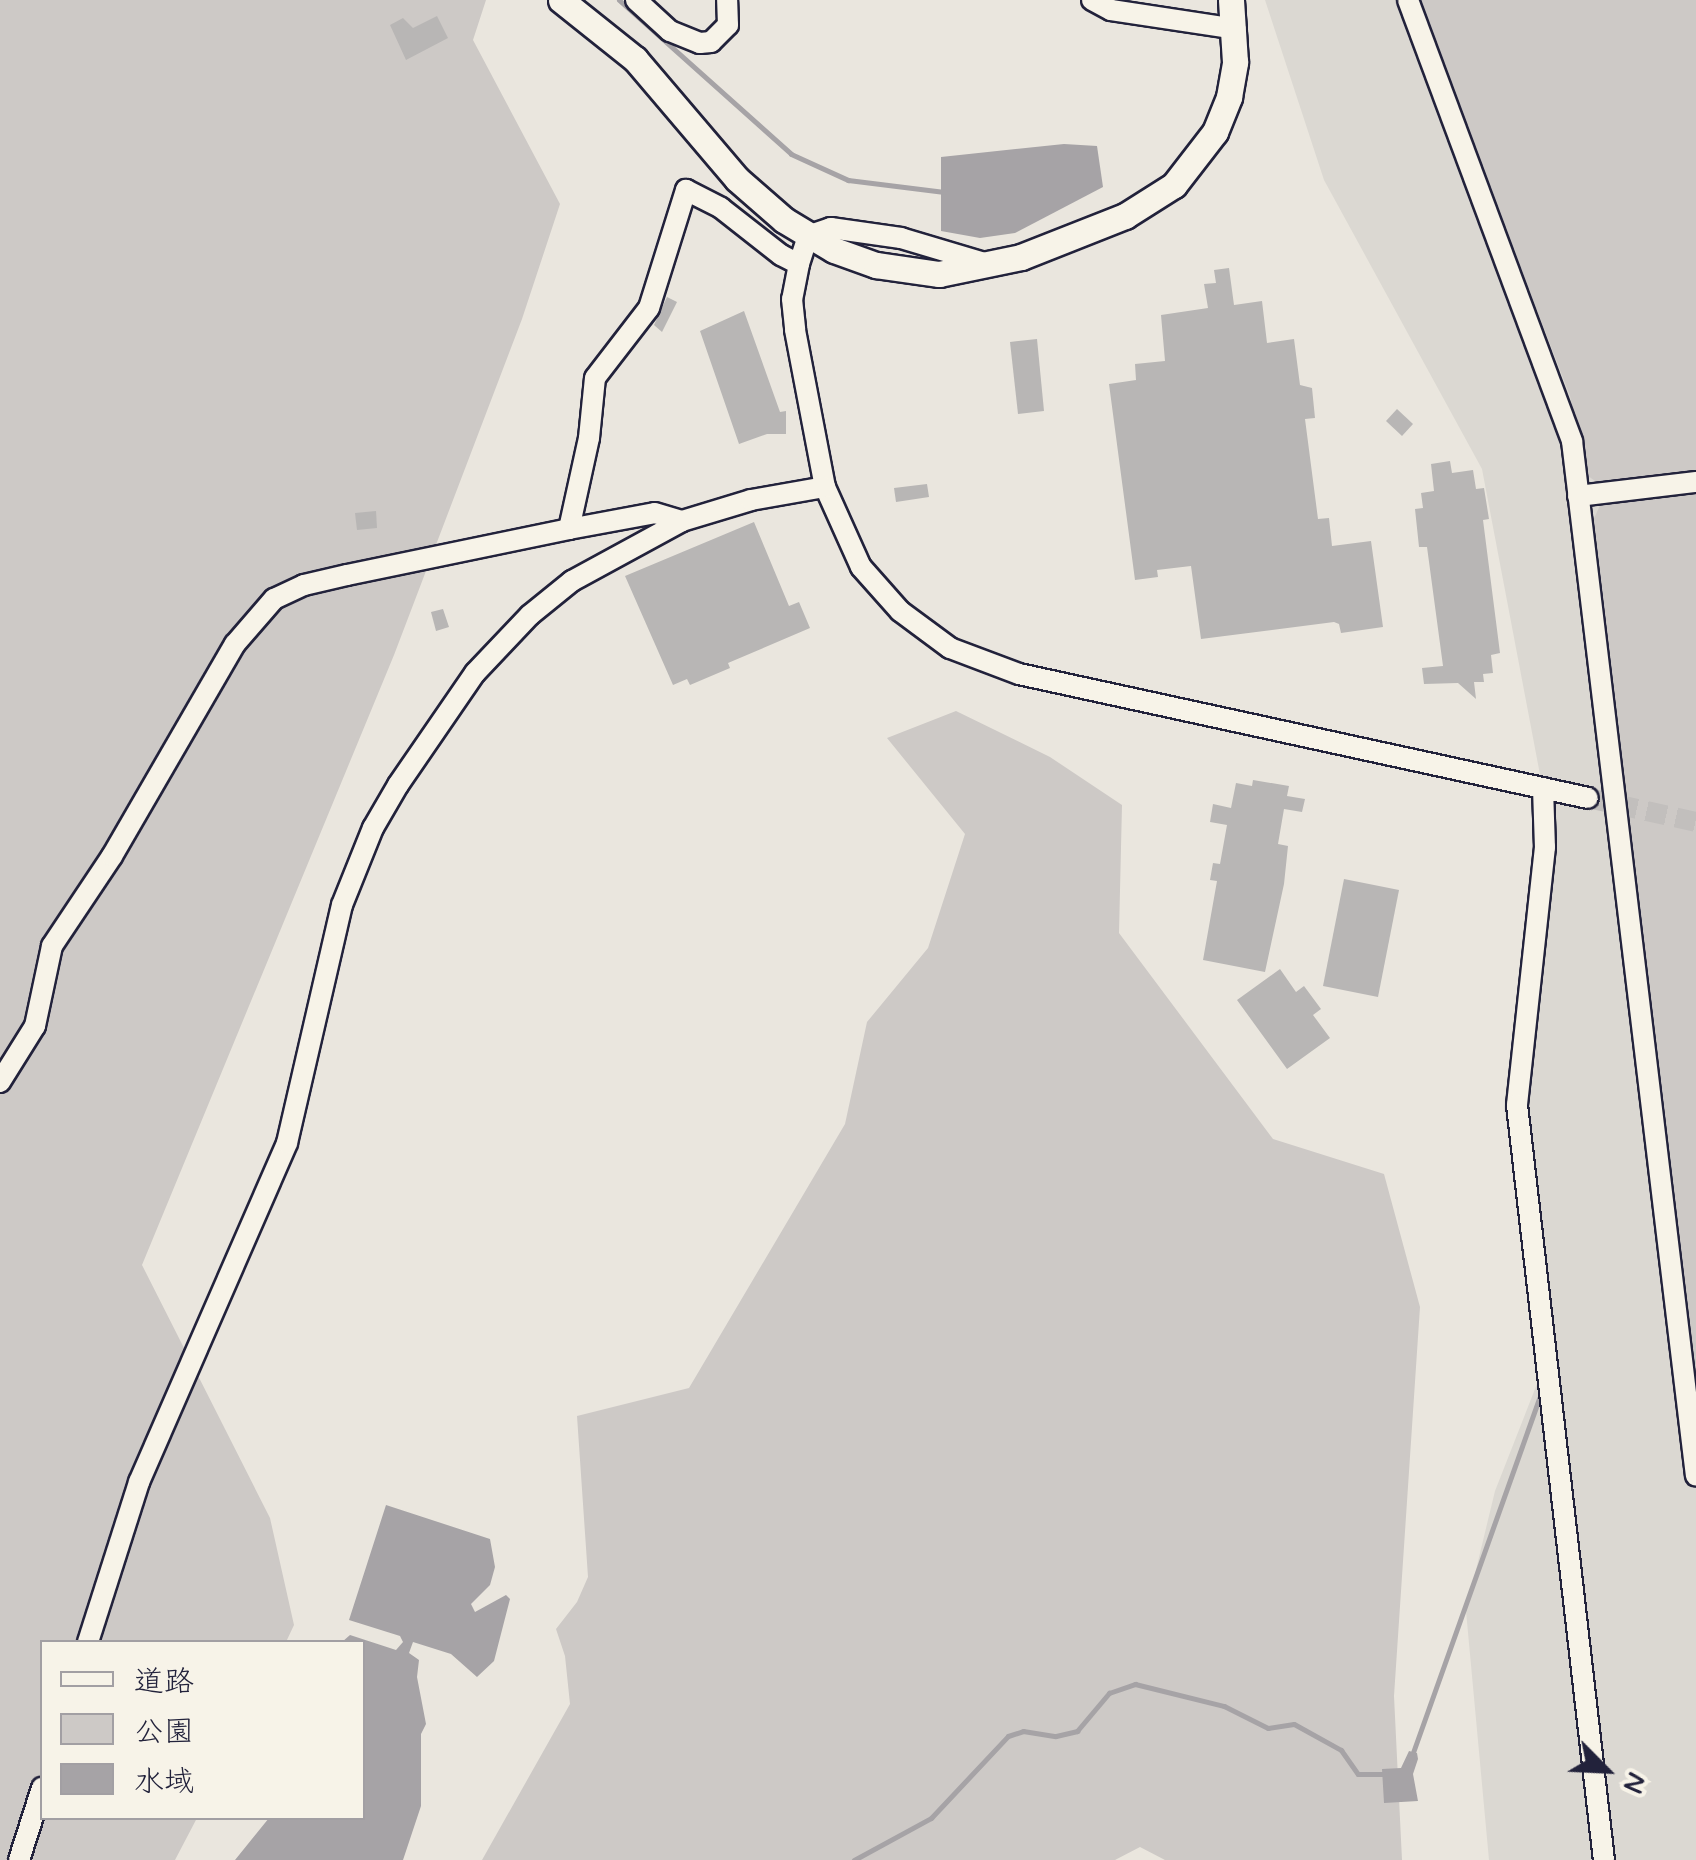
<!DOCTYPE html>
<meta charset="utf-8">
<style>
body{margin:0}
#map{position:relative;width:1696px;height:1860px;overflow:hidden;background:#eae6de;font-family:Mynerve,"Klee One",sans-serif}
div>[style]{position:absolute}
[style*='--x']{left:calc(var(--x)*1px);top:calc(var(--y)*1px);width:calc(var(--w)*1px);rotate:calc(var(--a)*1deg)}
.built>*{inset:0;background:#dbd8d2}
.green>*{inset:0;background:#cdc9c6}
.water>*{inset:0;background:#a6a3a6}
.stream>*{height:5px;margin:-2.5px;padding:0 2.5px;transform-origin:2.5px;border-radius:2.5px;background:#a6a3a6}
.building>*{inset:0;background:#b8b6b5}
.minor-tunnel>*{height:20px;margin-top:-10px;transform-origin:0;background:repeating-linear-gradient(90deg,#c2bfbd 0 20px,transparent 0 30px)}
.roads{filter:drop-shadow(2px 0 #22223b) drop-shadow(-2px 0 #22223b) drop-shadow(0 2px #22223b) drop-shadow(0 -2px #22223b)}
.minor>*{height:20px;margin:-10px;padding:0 10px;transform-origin:10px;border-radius:10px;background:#f7f3e8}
.major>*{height:25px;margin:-12.5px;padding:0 12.5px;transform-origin:12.5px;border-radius:12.5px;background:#f7f3e8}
span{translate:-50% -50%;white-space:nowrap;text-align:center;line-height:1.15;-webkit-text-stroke:9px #f7f3e8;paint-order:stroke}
.legend{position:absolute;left:40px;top:1640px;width:325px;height:180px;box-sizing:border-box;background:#f7f3e8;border:2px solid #a29fa3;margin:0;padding:12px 18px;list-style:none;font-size:30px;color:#22223b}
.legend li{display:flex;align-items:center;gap:20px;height:50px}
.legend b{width:50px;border:2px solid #a29fa3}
.north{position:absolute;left:1556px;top:1720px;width:100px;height:100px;-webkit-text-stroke:8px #f7f3e8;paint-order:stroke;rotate:114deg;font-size:28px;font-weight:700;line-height:40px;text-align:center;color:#22223b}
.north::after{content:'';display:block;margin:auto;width:35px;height:45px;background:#22223b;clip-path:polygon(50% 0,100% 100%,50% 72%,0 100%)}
</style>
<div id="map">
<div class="built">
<div style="clip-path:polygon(1265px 0,1696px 0,1696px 1860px,1489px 1860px,1466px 1611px,1495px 1491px,1544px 1366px,1504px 1107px,1540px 823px,1549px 822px,1482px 469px,1324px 180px)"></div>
</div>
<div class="green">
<div style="clip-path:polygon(0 0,486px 0,473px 40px,560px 204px,522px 319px,394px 655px,142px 1265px,270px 1518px,294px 1625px,286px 1642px,42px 1642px,42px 1818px,197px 1818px,175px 1860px,0 1860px)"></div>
<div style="clip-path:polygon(1418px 0,1696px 0,1696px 477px,1601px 485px,1588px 476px,1570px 396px)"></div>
<div style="clip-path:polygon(1696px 488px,1696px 1391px,1591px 525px,1603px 499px)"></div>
<div style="clip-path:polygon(956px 711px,1050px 757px,1122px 805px,1119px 933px,1273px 1139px,1384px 1174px,1420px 1307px,1394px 1696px,1402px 1860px,1165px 1860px,1140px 1847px,1115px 1860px,482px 1860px,570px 1704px,565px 1656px,556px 1629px,577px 1602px,588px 1577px,577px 1416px,689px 1388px,845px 1124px,867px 1022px,928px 948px,965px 834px,887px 738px)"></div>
</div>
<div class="water">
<div style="clip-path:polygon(1064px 144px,1097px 146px,1103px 187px,1015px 233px,980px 238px,941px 231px,941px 157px)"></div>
<div style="clip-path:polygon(386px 1505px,490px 1539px,495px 1567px,490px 1585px,471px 1604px,475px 1612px,506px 1595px,510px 1599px,494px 1661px,477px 1677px,451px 1654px,413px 1642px,409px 1653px,419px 1660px,417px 1677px,426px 1724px,421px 1734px,421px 1806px,403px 1860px,235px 1860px,269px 1818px,362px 1818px,362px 1642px,342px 1642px,350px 1635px,396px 1650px,403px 1642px,400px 1636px,349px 1620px)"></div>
<div style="clip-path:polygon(1409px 1751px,1417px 1753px,1418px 1759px,1413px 1774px,1418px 1801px,1384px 1803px,1382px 1769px,1401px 1768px)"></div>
</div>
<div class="stream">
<div style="--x:619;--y:0;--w:231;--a:41.8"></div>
<div style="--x:791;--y:154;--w:63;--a:24.5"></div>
<div style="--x:848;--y:180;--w:97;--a:7.1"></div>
<div style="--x:1411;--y:1758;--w:382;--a:-70.4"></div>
<div style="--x:854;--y:1860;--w:88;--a:-28.6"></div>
<div style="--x:931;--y:1818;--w:112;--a:-46.8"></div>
<div style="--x:1008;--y:1736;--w:16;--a:-18"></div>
<div style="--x:1023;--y:1731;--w:33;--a:9"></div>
<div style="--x:1056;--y:1736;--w:22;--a:-13"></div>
<div style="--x:1077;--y:1731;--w:50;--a:-49.9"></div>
<div style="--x:1109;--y:1693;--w:28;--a:-19"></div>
<div style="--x:1135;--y:1684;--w:92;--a:13.9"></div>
<div style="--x:1224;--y:1706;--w:49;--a:26.6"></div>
<div style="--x:1268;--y:1728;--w:26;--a:-9"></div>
<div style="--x:1294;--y:1724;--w:54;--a:29"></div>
<div style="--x:1341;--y:1750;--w:29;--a:55"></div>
<div style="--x:1358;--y:1774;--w:28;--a:0"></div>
</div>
<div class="building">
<div style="clip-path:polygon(437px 16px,448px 38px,406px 60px,390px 25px,403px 18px,413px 28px)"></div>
<div style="clip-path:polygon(1229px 268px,1234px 305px,1262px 301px,1267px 343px,1294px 339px,1300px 385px,1312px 388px,1315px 418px,1305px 419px,1318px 519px,1329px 518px,1332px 546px,1371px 541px,1383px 627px,1341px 633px,1339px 624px,1334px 622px,1201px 639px,1191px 566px,1157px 570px,1158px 577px,1135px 580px,1109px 384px,1136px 380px,1135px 364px,1165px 361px,1161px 315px,1208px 308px,1204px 284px,1216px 283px,1214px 270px)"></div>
<div style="clip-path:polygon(667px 297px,677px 302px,662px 332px,654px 325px)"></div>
<div style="clip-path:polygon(744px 311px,780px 412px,786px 411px,786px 434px,767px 434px,739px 444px,700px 331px)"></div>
<div style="clip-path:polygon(1037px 339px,1044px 411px,1018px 414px,1010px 342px)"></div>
<div style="clip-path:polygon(1397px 409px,1413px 424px,1402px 436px,1386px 421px)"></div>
<div style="clip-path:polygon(1450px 461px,1452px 473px,1473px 470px,1476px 489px,1484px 488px,1489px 519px,1483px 520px,1500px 653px,1491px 655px,1493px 673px,1483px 674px,1484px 682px,1474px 682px,1476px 699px,1458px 683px,1424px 684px,1422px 668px,1443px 666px,1427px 547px,1419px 547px,1415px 509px,1423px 508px,1421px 493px,1434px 491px,1431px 464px)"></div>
<div style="clip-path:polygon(927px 484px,929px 497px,896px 502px,894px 488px)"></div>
<div style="clip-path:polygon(376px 511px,377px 528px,357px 530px,355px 513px)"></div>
<div style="clip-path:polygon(754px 522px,789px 606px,799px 602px,810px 628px,728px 663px,730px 668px,690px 685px,687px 679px,673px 685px,625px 576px)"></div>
<div style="clip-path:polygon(443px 609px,449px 627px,436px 631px,431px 612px)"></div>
<div style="clip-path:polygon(1253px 780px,1289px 786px,1287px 796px,1305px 799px,1302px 812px,1284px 809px,1278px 844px,1288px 846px,1284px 884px,1265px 972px,1203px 960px,1217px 881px,1210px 880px,1213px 863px,1220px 864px,1227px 825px,1210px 822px,1213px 804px,1231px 808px,1236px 783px,1252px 786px)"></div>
<div style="clip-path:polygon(1344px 879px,1399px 890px,1378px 997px,1323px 986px)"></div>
<div style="clip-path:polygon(1280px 969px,1296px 992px,1304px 986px,1321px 1009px,1313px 1015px,1330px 1038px,1287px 1069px,1237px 1000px)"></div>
</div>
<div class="minor-tunnel">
<div style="--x:1588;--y:798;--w:111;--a:12.5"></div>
</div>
<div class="roads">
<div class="minor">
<div style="--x:636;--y:0;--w:46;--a:42.4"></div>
<div style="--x:670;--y:31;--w:32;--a:22"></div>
<div style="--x:700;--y:43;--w:11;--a:-5"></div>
<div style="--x:711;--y:42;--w:24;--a:-45"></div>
<div style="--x:728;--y:25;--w:25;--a:-92"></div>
<div style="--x:1092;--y:0;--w:21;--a:28"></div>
<div style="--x:1111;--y:10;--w:126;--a:8.6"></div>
<div style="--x:1408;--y:0;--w:471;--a:69.6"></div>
<div style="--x:1572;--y:441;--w:1042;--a:83.17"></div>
<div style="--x:988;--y:264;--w:91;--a:-163.4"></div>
<div style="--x:901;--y:238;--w:71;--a:-171.9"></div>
<div style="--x:831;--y:228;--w:24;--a:161"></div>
<div style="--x:808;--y:236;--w:29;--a:108"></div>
<div style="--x:799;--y:264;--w:36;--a:101"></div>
<div style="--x:792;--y:299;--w:31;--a:84"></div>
<div style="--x:795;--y:330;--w:160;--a:79.2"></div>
<div style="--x:825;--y:487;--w:88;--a:65.8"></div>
<div style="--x:861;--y:567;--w:59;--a:48.4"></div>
<div style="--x:900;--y:611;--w:62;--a:36.5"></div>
<div style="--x:950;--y:648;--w:74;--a:20.6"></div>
<div style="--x:1019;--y:674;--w:582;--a:12.29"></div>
<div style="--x:1578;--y:496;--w:119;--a:-6.8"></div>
<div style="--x:569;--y:529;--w:93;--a:-77.6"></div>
<div style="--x:589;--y:438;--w:60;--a:-84.3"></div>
<div style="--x:595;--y:378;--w:88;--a:-52.4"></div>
<div style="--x:649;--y:308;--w:124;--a:-72.6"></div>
<div style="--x:686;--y:190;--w:39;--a:27"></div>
<div style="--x:721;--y:208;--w:76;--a:38.1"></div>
<div style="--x:781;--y:255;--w:20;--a:27"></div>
<div style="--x:1543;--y:788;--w:59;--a:88.1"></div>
<div style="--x:1545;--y:847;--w:260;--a:96.2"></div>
<div style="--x:1517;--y:1105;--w:760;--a:83.43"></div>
<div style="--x:0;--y:1082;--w:66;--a:-58"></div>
<div style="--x:35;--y:1026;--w:82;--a:-78"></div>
<div style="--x:52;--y:946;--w:108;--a:-56.3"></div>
<div style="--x:112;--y:856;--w:245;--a:-59.9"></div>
<div style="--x:235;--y:644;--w:60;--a:-49.1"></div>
<div style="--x:274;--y:599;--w:33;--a:-25"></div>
<div style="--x:304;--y:585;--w:44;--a:-13.1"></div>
<div style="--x:347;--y:575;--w:227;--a:-11.7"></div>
<div style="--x:569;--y:529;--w:87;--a:-10.5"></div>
<div style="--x:655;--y:513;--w:28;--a:17"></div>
<div style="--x:88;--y:1642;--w:168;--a:-72.3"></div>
<div style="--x:139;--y:1482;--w:370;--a:-66.4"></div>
<div style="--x:287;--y:1143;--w:244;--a:-77"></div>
<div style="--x:342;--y:905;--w:83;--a:-68.1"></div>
<div style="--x:373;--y:828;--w:50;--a:-59.8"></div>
<div style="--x:398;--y:785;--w:136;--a:-55.5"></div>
<div style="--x:475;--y:673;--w:80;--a:-46.5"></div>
<div style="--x:530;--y:615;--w:54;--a:-39"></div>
<div style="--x:572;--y:581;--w:125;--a:-28.6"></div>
<div style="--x:682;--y:521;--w:72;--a:-16.9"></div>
<div style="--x:751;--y:500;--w:75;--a:-10"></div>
<div style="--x:19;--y:1860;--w:76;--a:-72.3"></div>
</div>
<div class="major">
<div style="--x:561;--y:0;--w:95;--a:38.6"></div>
<div style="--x:635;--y:59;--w:157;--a:49.6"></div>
<div style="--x:737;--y:179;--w:62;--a:41.1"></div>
<div style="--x:784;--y:220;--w:58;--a:31"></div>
<div style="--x:834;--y:250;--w:45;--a:19.7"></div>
<div style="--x:876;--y:265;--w:64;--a:8.1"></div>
<div style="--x:939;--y:274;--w:84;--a:-11.7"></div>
<div style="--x:1021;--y:257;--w:112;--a:-21.5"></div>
<div style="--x:1125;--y:216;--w:58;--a:-32.3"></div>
<div style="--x:1174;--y:185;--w:67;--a:-52.3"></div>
<div style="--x:1215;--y:132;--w:38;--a:-68"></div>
<div style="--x:1229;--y:97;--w:36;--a:-80"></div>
<div style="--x:1235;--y:62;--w:62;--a:-93.7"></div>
</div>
</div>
<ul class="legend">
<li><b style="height:12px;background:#f7f3e8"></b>道路</li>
<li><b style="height:28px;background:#cdc9c6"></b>公園</li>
<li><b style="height:28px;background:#a6a3a6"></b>水域</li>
</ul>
<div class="north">N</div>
</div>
